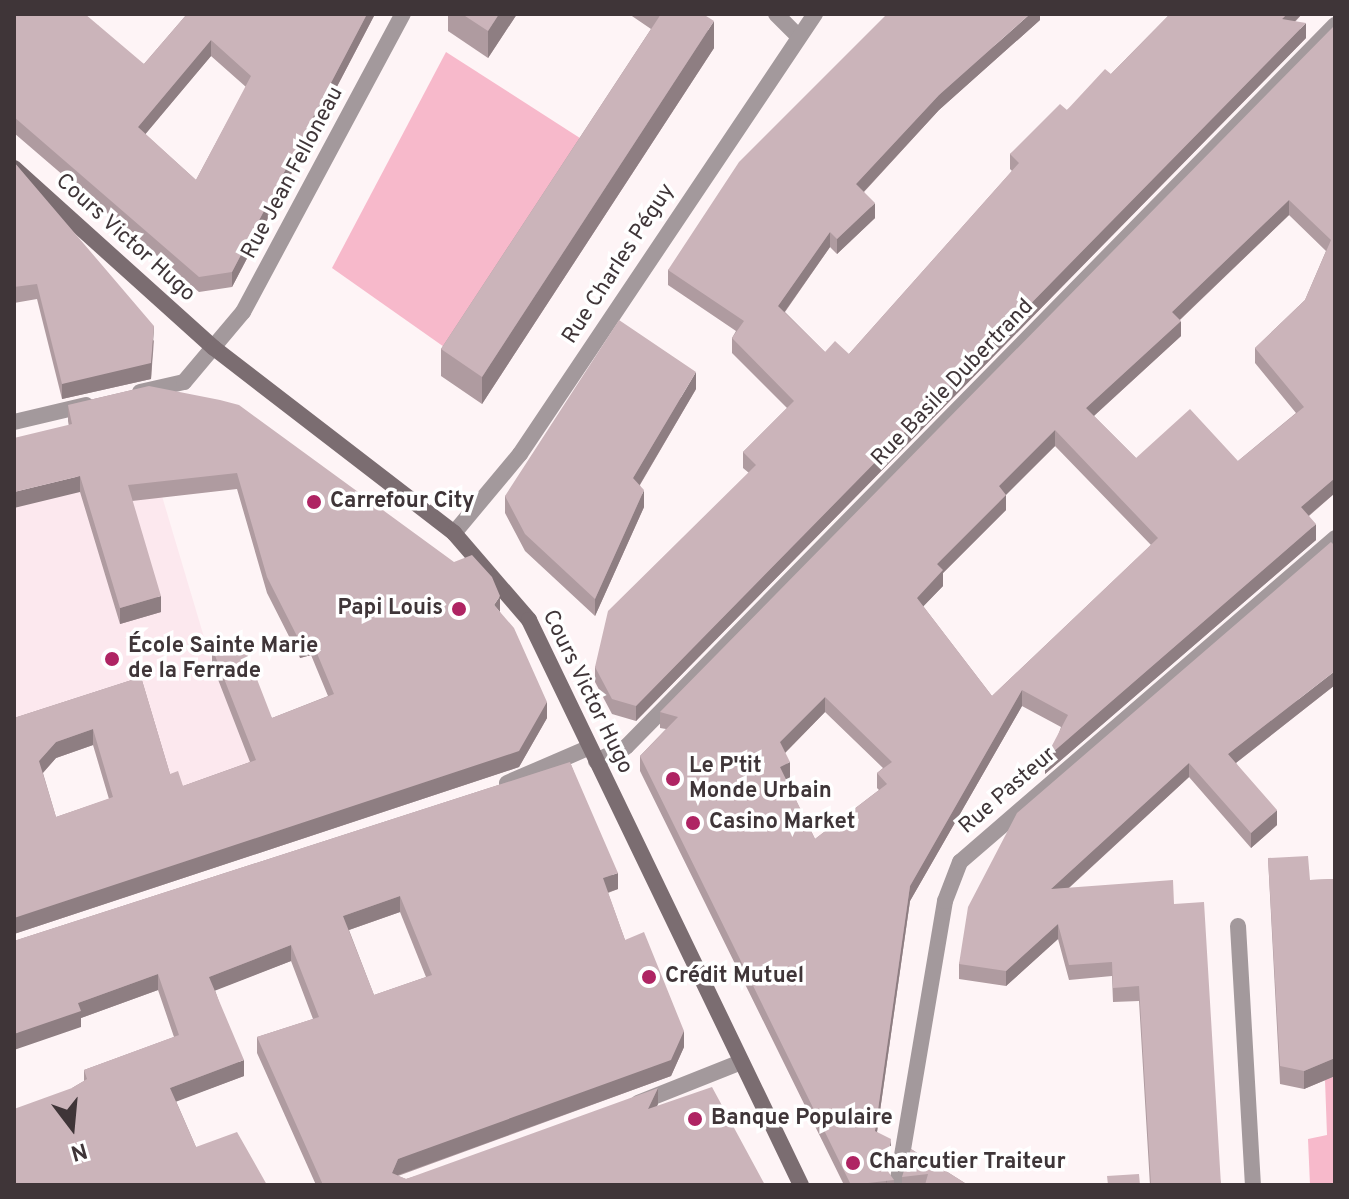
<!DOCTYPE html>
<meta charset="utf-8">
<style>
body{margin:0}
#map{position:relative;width:1349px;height:1199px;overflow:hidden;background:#fef4f6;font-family:Overpass,sans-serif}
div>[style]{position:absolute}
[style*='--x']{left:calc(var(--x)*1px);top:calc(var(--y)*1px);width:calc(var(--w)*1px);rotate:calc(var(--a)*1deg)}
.built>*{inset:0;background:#fce8ee}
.green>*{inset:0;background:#f7b9cb}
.street>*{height:16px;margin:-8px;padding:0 8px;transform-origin:8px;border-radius:8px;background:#a3999c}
.secondary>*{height:16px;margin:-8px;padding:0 8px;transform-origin:8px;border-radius:8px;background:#7b6d71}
.wall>*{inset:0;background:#af9ba0}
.shaded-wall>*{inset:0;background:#8e7e82}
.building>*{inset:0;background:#cbb4ba}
.dots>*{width:22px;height:22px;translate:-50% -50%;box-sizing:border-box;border:4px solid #fff;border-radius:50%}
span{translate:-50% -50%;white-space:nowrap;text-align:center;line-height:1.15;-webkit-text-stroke:7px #fff;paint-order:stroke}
.street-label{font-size:22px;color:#3f3538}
.poi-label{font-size:22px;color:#3f3538;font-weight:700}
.left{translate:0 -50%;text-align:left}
.right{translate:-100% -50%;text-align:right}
.frame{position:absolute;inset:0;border:16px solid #3f3538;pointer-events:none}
.north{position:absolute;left:32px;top:1087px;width:80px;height:80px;-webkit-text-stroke:6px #fff;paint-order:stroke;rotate:164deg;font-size:22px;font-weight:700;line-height:32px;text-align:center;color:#3f3538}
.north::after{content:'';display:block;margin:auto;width:28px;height:36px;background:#3f3538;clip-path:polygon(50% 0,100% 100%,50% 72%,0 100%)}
</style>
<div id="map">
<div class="built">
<div style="clip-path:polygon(14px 454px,156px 476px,212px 664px,307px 823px,134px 883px,83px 711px,14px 734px)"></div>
</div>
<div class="green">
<div style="clip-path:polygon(446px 52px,583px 140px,447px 349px,332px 268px)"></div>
<div style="clip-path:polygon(1335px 1076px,1335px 1185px,1310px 1185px,1308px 1139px,1327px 1135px,1325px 1080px)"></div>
</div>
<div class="street">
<div style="--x:776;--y:14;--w:28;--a:45"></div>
<div style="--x:140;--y:392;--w:45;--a:-12.8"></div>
<div style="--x:184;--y:382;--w:92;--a:-49.9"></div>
<div style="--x:243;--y:312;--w:338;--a:-61.8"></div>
<div style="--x:14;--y:422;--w:74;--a:-13.3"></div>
<div style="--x:454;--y:533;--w:103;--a:-50.1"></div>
<div style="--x:520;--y:454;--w:530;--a:-56.16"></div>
<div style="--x:596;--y:761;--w:33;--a:-25"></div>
<div style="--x:626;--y:747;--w:1012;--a:-45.52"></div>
<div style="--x:507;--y:783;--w:90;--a:-23.4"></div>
<div style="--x:1238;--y:926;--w:259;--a:86.7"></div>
<div style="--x:638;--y:1103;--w:111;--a:-21.7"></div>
<div style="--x:897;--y:1185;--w:288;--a:-80.4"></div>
<div style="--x:945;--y:901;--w:42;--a:-69"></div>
<div style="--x:960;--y:862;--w:496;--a:-40.8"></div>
</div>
<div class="secondary">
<div style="--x:14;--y:168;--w:269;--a:42"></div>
<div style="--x:214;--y:348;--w:303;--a:37.6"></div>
<div style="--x:454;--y:533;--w:115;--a:49.2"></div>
<div style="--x:529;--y:620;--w:627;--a:64.29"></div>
</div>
<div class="wall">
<div style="clip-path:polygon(evenodd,14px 14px,144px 64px,187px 14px,375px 14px,232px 287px,199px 292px,14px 133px,14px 14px,211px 56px,246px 87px,196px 180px,145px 134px,211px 56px)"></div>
<div style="clip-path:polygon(448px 14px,517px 14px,488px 58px,448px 31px)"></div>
<div style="clip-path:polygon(629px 14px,703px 14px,714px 48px,482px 404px,441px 376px,441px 349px,651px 29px)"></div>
<div style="clip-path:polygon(1040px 14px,1040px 20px,939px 110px,864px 192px,875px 218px,837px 254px,830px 247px,785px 312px,825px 352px,849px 354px,1012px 171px,1010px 169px,1010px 154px,1067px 110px,1111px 74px,1170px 14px,1302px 14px,1295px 22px,1306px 38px,636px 721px,612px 714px,595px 682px,595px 667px,749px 473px,743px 468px,743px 452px,787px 408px,732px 353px,732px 338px,736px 331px,668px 285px,668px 270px)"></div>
<div style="clip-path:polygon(evenodd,1335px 28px,1335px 493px,1309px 516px,1316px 540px,1045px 774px,1061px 727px,1022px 706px,910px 901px,877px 1132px,891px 1154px,888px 1172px,894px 1180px,894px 1185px,844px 1185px,640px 771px,640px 756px,666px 729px,660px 728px,660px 712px,1335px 28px,1289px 215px,1326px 251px,1305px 300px,1255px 348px,1255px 363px,1296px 413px,1238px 461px,1136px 458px,1094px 416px,1181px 336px,1180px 320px,1289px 215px,1335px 28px,1055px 446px,1151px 545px,992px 696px,923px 606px,943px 586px,943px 573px,1006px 510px,1006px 494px,1055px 446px,1335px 28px,825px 712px,883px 768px,877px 773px,877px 788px,879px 790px,815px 839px,786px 780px,790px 778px,785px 753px,825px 712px)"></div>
<div style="clip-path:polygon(14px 162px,154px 341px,151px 379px,62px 399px,37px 299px,14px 303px)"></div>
<div style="clip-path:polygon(evenodd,149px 386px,500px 612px,547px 718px,519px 767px,14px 934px,14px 718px,141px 677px,170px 774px,183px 786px,250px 762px,212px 664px,212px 648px,272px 718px,328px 696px,311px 655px,300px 658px,267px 593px,237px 489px,132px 501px,161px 612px,120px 624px,80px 492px,68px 421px,68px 405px,149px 386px,93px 745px,109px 799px,56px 817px,43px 773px,56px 758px,93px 745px)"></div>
<div style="clip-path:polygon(696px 389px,640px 485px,644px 507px,595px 616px,525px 551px,505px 513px,505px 496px)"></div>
<div style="clip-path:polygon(1335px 685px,1236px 763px,1277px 825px,1251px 848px,1189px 777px,1069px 888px,1174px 904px,1221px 1185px,1150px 1185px,1139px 1001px,1113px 1002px,1112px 976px,1069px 980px,1058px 939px,1006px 986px,959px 979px,959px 964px,1017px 813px)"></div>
<div style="clip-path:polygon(evenodd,570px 762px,618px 889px,608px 893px,625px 940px,684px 1047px,671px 1076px,398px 1176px,406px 1179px,658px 1104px,657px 1106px,765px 1185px,316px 1185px,257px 1053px,257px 1037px,313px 1019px,291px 961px,215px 990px,244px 1076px,176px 1101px,196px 1147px,267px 1185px,72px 1088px,84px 1081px,84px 1070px,174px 1037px,158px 990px,81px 1018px,81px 1027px,17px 940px,570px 762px,400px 912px,426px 977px,374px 995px,349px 930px,400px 912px)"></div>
<div style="clip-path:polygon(1268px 858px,1310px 880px,1335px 879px,1335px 1076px,1304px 1089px,1280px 1084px)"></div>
<div style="clip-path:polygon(911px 1149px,968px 1185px,902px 1185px,902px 1177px)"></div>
</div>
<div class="shaded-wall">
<div style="clip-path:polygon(367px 14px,375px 14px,232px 287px,232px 272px)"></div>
<div style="clip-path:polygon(499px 14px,517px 14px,488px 58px,488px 31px)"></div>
<div style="clip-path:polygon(1030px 14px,1040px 14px,1040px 20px,939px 110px,856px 200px,856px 184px,939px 95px)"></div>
<div style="clip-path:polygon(1287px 14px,1302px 14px,1282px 34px,1282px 19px)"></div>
<div style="clip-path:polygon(714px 21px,714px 48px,482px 404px,482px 377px)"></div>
<div style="clip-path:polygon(1306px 23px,1306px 38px,636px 721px,636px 706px)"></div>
<div style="clip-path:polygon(211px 40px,211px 56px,138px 143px,138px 127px)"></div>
<div style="clip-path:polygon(1289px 200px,1289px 215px,1172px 327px,1172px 312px)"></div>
<div style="clip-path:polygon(875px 203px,875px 218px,837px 254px,837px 239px)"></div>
<div style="clip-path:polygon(830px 232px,830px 247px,778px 321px,778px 306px)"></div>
<div style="clip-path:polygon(1181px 321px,1181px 336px,1086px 423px,1086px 408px)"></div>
<div style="clip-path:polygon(154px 326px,151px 379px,62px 399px,62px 384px)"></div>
<div style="clip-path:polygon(696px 372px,696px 389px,633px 496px,633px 478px)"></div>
<div style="clip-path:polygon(1055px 430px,1055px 446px,999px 502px,999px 486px)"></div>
<div style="clip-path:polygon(80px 476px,80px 492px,14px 508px,14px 492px)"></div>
<div style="clip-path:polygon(1335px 478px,1335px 493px,1301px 522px,1301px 507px)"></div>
<div style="clip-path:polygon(644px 490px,644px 507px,595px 616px,595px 599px)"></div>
<div style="clip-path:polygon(1006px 495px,1006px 510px,943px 573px,943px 586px,917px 613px,917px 598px,937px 564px)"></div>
<div style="clip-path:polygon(1316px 524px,1316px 540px,1045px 774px,1045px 759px)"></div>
<div style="clip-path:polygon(161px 596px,161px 612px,120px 624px,120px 608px)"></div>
<div style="clip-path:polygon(500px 596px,500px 612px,494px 605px)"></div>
<div style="clip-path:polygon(311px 639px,311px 655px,300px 658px,300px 642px)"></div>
<div style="clip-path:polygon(1335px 671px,1335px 685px,1228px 769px,1228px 754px)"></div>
<div style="clip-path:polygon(1022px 690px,1022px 706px,910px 901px,875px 1146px,875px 1131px,910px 886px)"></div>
<div style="clip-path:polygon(825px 697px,825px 712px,780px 758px,780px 742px)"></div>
<div style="clip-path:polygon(547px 702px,547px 718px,519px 767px,14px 934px,14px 918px)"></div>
<div style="clip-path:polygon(93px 729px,93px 745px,56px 758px,39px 777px,39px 761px,56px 742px)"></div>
<div style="clip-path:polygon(790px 762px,790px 778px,780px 783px,780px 767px)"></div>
<div style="clip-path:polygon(1189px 763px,1189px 777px,1051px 904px,1051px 889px)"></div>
<div style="clip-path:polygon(1277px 810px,1277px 825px,1251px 848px,1251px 833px)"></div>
<div style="clip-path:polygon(618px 873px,618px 889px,603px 894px,603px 878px)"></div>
<div style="clip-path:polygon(400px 896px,400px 912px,343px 932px,343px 916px)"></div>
<div style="clip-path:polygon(1058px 924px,1058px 939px,1006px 986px,1006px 971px)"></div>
<div style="clip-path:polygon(291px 945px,291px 961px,209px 993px,209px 977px)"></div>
<div style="clip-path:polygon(158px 974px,158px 990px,81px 1018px,81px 1027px,14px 1050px,14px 1034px,78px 1003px)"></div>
<div style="clip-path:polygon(684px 1031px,684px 1047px,671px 1076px,398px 1175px,394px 1185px,392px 1173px,398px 1159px)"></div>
<div style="clip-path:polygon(1335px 1058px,1335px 1076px,1304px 1089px,1304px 1071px)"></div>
<div style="clip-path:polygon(244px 1060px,244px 1076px,170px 1104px,170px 1088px)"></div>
<div style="clip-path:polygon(658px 1088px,658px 1104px,648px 1125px,648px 1109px)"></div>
<div style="clip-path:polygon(891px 1139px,891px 1154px,886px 1184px,886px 1169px)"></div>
</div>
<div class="building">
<div style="clip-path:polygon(evenodd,14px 14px,85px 14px,144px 64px,187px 14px,367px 14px,232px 272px,199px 277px,14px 117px,14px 14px,211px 40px,251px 76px,196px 180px,138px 127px,211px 40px)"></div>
<div style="clip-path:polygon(462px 14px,499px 14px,488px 31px)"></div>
<div style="clip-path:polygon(661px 14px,703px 14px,714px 21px,482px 377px,441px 349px)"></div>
<div style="clip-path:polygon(887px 14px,1030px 14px,939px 95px,856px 184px,875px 203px,837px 239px,830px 232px,778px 306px,825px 352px,835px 341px,849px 354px,1019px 163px,1010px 154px,1060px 104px,1067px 110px,1105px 69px,1111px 74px,1170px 14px,1287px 14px,1282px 19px,1306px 23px,636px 706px,612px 699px,595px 667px,608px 611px,756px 465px,743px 452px,794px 401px,732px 338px,744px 321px,668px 270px,739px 162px)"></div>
<div style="clip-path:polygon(evenodd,1333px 27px,1335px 28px,1335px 478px,1301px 507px,1316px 524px,1045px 759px,1068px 715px,1022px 690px,910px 886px,875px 1131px,891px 1139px,886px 1169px,894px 1180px,851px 1185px,640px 756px,678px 717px,660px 712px,1333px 27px,1289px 200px,1331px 240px,1305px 300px,1255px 348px,1304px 407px,1238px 461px,1190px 409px,1136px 458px,1086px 408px,1181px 321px,1172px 312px,1289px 200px,1333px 27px,1055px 430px,1158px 538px,992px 696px,917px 598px,943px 570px,937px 564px,1006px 495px,999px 486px,1055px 430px,1333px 27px,825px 697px,892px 762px,877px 773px,887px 784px,815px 839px,780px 767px,790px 762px,780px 742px,825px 697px)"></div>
<div style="clip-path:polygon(14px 162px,154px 326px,151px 363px,62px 384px,37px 284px,14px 287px)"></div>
<div style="clip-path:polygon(619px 320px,696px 372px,633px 478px,644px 490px,595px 599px,525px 534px,505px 496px)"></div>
<div style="clip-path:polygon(evenodd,149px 386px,220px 400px,239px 405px,454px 562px,472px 555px,492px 577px,500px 596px,494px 605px,514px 628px,547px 702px,519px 751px,14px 918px,14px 718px,141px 677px,170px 774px,178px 771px,183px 786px,256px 760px,212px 648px,241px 638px,272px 718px,334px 694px,311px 639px,300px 642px,267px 577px,237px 473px,128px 485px,161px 596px,120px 608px,80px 476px,14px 492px,14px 438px,72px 424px,68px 405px,149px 386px,93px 729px,113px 797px,56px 817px,39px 761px,56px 742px,93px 729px)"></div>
<div style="clip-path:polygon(1331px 542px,1335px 546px,1335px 652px,1333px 654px,1335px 656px,1335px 671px,1228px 754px,1277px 810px,1251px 833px,1189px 763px,1051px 889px,1173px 880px,1174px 904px,1204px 902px,1221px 1185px,1151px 1185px,1139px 986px,1113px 988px,1112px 962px,1069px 965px,1058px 924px,1006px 971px,959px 964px,968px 907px,1017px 813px)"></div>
<div style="clip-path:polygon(evenodd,570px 762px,618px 873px,603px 878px,625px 940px,644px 932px,684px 1031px,671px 1060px,398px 1159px,392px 1173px,406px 1179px,658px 1088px,648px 1109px,712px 1087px,765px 1185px,323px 1185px,257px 1037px,319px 1017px,291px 945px,209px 977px,244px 1060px,170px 1088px,196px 1147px,237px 1132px,267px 1185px,14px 1185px,14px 1109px,72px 1088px,87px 1079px,84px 1070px,179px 1035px,158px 974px,78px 1003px,81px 1011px,14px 1034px,14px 940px,17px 940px,570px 762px,400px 896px,432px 975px,374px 995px,343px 916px,400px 896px)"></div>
<div style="clip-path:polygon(1308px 856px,1310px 880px,1335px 879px,1335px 1058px,1304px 1071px,1280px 1066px,1268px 858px)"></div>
<div style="clip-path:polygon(911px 1149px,968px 1185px,925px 1185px,928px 1174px,902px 1177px)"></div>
<div style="clip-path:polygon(1139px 1174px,1140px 1185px,1108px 1185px,1107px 1176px)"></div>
</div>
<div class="dots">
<div style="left:314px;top:502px;background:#af2463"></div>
<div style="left:459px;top:609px;background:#af2463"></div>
<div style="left:112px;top:659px;background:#af2463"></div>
<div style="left:673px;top:779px;background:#af2463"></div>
<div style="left:693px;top:823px;background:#af2463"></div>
<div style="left:649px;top:977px;background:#af2463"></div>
<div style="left:695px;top:1119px;background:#af2463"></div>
<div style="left:853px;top:1163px;background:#af2463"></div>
</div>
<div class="street-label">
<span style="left:293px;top:173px;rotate:-62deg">Rue Jean Felloneau</span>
<span style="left:125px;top:238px;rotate:42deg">Cours Victor Hugo</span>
<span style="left:619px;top:264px;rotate:-57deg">Rue Charles Péguy</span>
<span style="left:953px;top:383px;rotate:-46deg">Rue Basile Dubertrand</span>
<span style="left:587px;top:692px;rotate:64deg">Cours Victor Hugo</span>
<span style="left:1008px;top:791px;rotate:-41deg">Rue Pasteur</span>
</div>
<div class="poi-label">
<span class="left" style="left:330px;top:502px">Carrefour City</span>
<span class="right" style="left:443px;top:609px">Papi Louis</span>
<span class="left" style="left:128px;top:659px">École Sainte Marie<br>de la Ferrade</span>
<span class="left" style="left:689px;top:779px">Le P'tit<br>Monde Urbain</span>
<span class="left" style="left:709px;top:823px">Casino Market</span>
<span class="left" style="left:665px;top:977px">Crédit Mutuel</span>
<span class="left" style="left:711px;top:1119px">Banque Populaire</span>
<span class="left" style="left:869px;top:1163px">Charcutier Traiteur</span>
</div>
<div class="frame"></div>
<div class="north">N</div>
</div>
